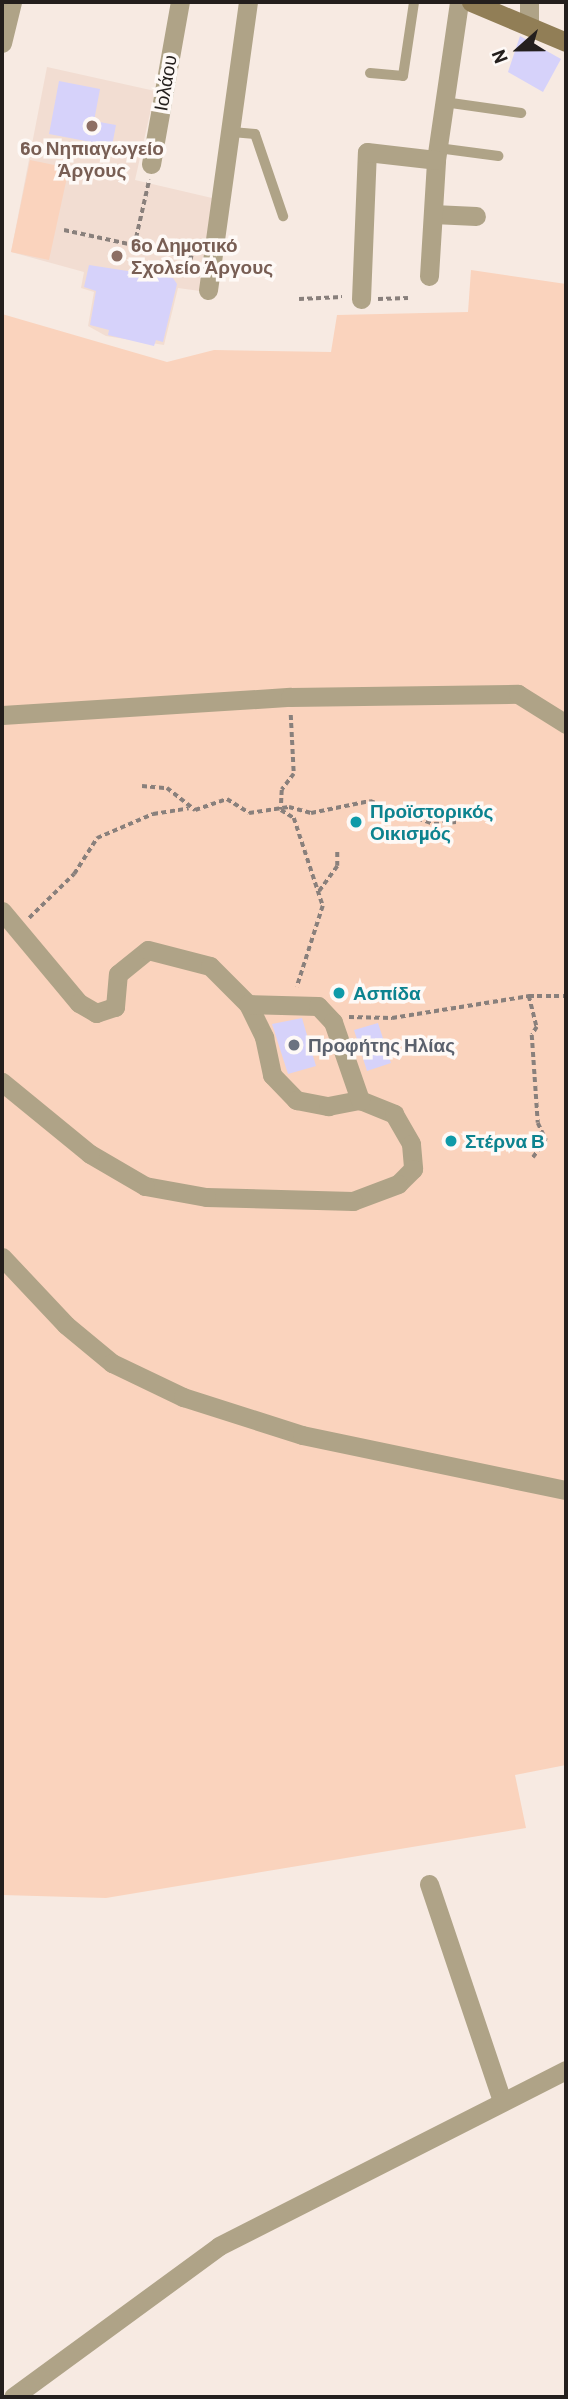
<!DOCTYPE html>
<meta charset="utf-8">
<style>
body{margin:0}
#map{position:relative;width:568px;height:2399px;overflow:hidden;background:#f7eae2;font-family:Barlow,sans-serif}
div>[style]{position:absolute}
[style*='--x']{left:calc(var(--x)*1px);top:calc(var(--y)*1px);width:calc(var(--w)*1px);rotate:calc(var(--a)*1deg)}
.built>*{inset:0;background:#f2ddd2}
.green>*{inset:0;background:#fad3bd}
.building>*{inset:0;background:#d6d2fa}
.path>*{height:3.5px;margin-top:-1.75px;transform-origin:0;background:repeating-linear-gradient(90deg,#89807c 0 5px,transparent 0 8.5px)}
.service>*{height:10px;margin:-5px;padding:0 5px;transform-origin:5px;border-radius:5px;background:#afa387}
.minor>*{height:19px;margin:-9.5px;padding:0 9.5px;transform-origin:9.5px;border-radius:9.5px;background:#afa387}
.secondary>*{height:19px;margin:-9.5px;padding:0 9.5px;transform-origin:9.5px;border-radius:9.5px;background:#917e56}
.dots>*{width:19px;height:19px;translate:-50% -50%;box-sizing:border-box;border:4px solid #fef9f6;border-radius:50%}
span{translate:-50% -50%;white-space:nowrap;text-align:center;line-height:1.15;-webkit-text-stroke:7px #fef9f6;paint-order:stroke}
.street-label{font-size:19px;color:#241f1d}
.education-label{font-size:19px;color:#785e54;font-weight:700}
.left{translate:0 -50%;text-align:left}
.culture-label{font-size:19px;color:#0d838f;font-weight:700}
.worship-label{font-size:19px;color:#5b616d;font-weight:700}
.frame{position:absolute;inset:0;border:4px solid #241f1d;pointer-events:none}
.north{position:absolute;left:484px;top:14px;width:70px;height:70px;-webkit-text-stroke:5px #fef9f6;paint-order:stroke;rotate:249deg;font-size:19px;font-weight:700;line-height:28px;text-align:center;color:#241f1d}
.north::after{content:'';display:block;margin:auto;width:24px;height:32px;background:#241f1d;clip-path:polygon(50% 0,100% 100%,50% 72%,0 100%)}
</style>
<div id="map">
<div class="built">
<div style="clip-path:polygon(47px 67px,155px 91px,135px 180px,212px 198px,200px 291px,178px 288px,164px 345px,106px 336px,88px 326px,94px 292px,81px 288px,84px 272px,11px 252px)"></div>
</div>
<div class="green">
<div style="clip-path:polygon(30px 160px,69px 168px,49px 260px,11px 252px)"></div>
<div style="clip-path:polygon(471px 270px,566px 284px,566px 1765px,515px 1775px,526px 1828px,106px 1898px,2px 1895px,2px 314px,167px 362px,214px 350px,331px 352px,337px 315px,468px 312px)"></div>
</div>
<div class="building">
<div style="clip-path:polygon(520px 36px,561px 59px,543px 92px,508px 72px)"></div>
<div style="clip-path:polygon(59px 81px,100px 89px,94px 121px,116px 125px,112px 146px,49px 134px)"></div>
<div style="clip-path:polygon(89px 265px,173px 278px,177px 284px,163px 342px,156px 340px,154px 346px,108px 335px,109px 330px,90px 325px,96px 291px,84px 287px)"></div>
<div style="clip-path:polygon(302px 1018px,316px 1066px,288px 1074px,272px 1024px)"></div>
<div style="clip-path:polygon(378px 1023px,391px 1063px,367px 1071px,354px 1030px)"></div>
</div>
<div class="path">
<div style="--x:64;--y:230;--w:132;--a:12.2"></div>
<div style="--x:134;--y:246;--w:68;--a:-77.2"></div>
<div style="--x:299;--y:299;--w:43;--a:-2.7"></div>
<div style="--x:378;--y:299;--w:30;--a:-2"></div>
<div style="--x:291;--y:715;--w:59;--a:87.1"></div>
<div style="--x:294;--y:774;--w:20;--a:127"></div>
<div style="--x:282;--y:790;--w:20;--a:93"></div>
<div style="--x:281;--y:810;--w:15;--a:32"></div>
<div style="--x:294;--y:818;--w:93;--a:71.8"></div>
<div style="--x:323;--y:906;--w:85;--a:107.8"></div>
<div style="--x:142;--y:786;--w:25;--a:5"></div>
<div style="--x:167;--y:788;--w:36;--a:38"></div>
<div style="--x:195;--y:810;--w:34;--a:-19"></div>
<div style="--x:227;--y:799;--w:26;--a:32"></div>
<div style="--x:249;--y:813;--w:40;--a:-8.5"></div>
<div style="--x:289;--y:807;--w:23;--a:15"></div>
<div style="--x:311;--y:813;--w:60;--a:-11.5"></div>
<div style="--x:370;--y:801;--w:68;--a:19.8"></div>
<div style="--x:434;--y:824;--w:25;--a:-5"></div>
<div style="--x:319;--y:891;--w:31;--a:-54"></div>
<div style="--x:337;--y:866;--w:15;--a:-90"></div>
<div style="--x:29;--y:918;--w:63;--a:-44.4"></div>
<div style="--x:74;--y:874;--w:43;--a:-57.4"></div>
<div style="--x:97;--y:838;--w:61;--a:-23.2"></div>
<div style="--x:153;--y:814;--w:36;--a:-9"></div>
<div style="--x:529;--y:996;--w:32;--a:76"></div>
<div style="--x:537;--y:1027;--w:9;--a:122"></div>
<div style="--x:532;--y:1035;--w:88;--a:86.1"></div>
<div style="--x:538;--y:1123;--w:19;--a:65"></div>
<div style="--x:546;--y:1140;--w:22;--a:126"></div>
<div style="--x:349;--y:1017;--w:43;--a:1.3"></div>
<div style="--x:392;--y:1018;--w:139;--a:-9.1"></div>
<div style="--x:529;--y:996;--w:37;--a:0"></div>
</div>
<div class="service">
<div style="--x:370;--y:73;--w:33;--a:5"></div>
<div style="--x:403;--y:76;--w:75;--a:-81.5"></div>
<div style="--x:444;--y:102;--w:78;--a:8.1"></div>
<div style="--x:232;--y:132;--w:23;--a:5"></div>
<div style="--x:255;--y:134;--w:87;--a:71.1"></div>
<div style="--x:438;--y:148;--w:61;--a:7.6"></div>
</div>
<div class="minor">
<div style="--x:529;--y:24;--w:22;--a:-90"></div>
<div style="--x:2;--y:43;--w:42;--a:-76.3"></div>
<div style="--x:151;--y:164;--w:165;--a:-79.9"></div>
<div style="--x:433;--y:214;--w:43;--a:2.7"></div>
<div style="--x:429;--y:276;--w:116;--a:-86.5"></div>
<div style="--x:436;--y:160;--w:160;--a:-81.7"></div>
<div style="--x:208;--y:290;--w:291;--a:-82.1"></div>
<div style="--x:361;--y:299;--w:147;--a:-87.7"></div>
<div style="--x:367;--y:152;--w:69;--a:6.6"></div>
<div style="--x:2;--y:715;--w:289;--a:-3.6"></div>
<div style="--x:290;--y:697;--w:228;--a:-0.8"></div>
<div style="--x:518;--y:694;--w:57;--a:32"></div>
<div style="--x:2;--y:911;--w:120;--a:50.1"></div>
<div style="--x:79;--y:1003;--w:20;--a:30"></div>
<div style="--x:96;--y:1013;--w:20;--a:-18"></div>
<div style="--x:115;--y:1007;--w:33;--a:-85"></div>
<div style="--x:118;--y:974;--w:38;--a:-39"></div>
<div style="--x:148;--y:950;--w:64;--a:14.5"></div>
<div style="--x:210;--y:966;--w:54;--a:45"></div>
<div style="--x:248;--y:1004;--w:37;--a:64"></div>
<div style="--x:264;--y:1037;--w:39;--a:78"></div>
<div style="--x:272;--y:1075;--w:35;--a:46"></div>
<div style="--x:296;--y:1100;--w:33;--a:11"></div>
<div style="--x:328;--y:1106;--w:33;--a:-11"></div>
<div style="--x:360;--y:1100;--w:37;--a:22"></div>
<div style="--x:394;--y:1114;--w:34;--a:60"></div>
<div style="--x:411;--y:1144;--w:25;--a:85"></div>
<div style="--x:413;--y:1169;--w:21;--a:135"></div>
<div style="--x:398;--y:1184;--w:48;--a:159.3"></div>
<div style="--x:353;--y:1201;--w:147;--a:-178.4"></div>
<div style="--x:206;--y:1197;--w:62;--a:-169.8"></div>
<div style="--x:145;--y:1186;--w:64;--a:-149.8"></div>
<div style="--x:90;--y:1154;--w:114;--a:-140.7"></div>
<div style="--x:248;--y:1004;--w:70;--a:1.6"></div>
<div style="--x:318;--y:1006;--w:22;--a:47"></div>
<div style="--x:333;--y:1022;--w:83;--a:70.9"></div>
<div style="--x:2;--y:1257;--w:93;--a:46.7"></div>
<div style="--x:66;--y:1325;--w:60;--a:39.6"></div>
<div style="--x:112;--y:1363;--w:79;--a:25.6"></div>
<div style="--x:183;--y:1397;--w:125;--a:17.7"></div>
<div style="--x:302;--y:1435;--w:270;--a:11.8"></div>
<div style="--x:429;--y:1884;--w:229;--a:71.4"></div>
<div style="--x:13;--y:2397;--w:255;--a:-36.2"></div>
<div style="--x:219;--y:2246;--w:389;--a:-26.9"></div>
</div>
<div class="secondary">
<div style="--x:471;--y:2;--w:103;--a:22.8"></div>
</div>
<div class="dots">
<div style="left:92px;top:126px;background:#8d6e63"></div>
<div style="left:117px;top:256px;background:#8d6e63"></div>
<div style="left:356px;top:822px;background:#0f9aa8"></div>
<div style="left:339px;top:993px;background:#0f9aa8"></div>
<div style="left:294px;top:1045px;background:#6b7280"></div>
<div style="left:451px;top:1141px;background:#0f9aa8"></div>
</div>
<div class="street-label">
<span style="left:165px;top:83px;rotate:-80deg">Ιολάου</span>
</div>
<div class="education-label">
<span style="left:92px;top:159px">6ο Νηπιαγωγείο<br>Άργους</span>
<span class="left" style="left:131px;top:256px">6ο Δημοτικό<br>Σχολείο Άργους</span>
</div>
<div class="culture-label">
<span class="left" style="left:370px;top:822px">Προϊστορικός<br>Οικισμός</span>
<span class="left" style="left:353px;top:993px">Ασπίδα</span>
<span class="left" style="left:465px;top:1141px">Στέρνα Β</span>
</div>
<div class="worship-label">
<span class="left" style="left:308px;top:1045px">Προφήτης Ηλίας</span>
</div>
<div class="frame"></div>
<div class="north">N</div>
</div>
